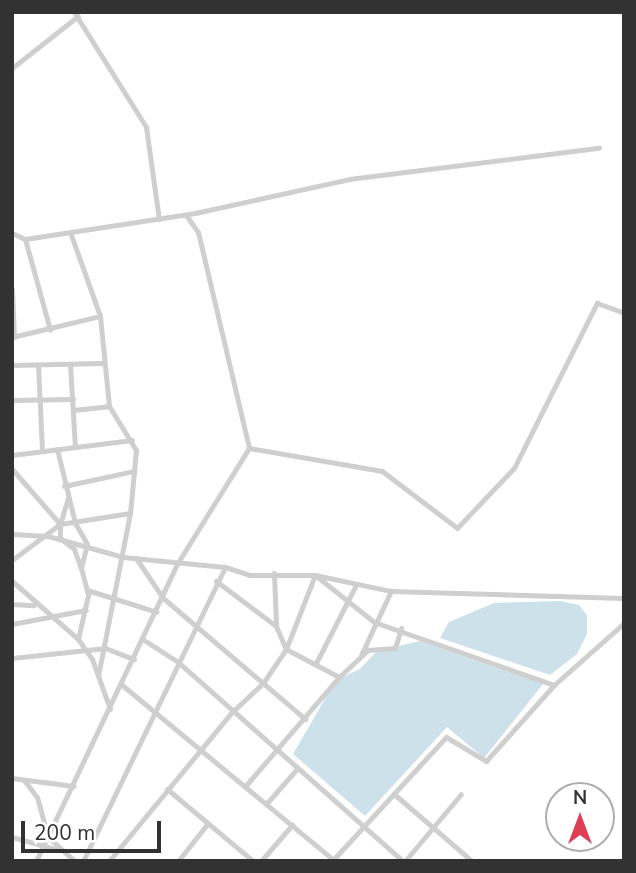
<!DOCTYPE html>
<style>
body{margin:0}
#map{position:relative;width:636px;height:873px;overflow:hidden;background:#fff;font-family:"Nunito Sans",sans-serif}
div>[style]{position:absolute}
[style*='--x']{left:calc(var(--x)*1px);top:calc(var(--y)*1px);width:calc(var(--w)*1px);rotate:calc(var(--a)*1deg)}
.water>*{inset:0;background:#cce1ea}
.minor>*{height:5px;margin:-2.5px;padding:0 2.5px;transform-origin:2.5px;border-radius:2.5px;background:#cfcfcf}
span{translate:-50% -50%;white-space:nowrap;text-align:center;line-height:1.15;-webkit-text-stroke:7px #fff;paint-order:stroke}
.frame{position:absolute;inset:0;border:14px solid #323232;pointer-events:none}
.north{position:absolute;left:545px;top:782px;width:70px;height:70px;box-sizing:border-box;background:#fff;border:2px solid #adadad;border-radius:50%;rotate:0deg;font-size:19px;font-weight:700;line-height:28px;text-align:center;color:#323232}
.north::after{content:'';display:block;margin:auto;width:24px;height:32px;background:#e03e57;clip-path:polygon(50% 0,100% 100%,50% 72%,0 100%)}
.scale{position:absolute;left:21px;top:821px;width:140px;height:32px;box-sizing:border-box;border:4px solid #323232;border-top:0;padding-left:9px;font-size:21px;line-height:24px;white-space:nowrap;color:#323232;-webkit-text-stroke:5px #fff;paint-order:stroke}
</style>
<div id="map">
<div class="water">
<div style="clip-path:polygon(560px 601px,579px 605px,587px 615px,587px 634px,577px 654px,550px 675px,440px 638px,449px 622px,494px 603px)"></div>
<div style="clip-path:polygon(420px 641px,543px 684px,484px 758px,447px 727px,365px 816px,293px 754px,336px 680px,360px 669px,377px 651px)"></div>
</div>
<div class="minor">
<div style="--x:74;--y:12;--w:136;--a:57.9"></div>
<div style="--x:146;--y:127;--w:93;--a:82"></div>
<div style="--x:12;--y:68;--w:84;--a:-38.2"></div>
<div style="--x:186;--y:215;--w:21;--a:55"></div>
<div style="--x:198;--y:232;--w:222;--a:76.7"></div>
<div style="--x:249;--y:448;--w:135;--a:9.8"></div>
<div style="--x:382;--y:471;--w:94;--a:37.2"></div>
<div style="--x:457;--y:528;--w:83;--a:-46.5"></div>
<div style="--x:514;--y:468;--w:185;--a:-63.3"></div>
<div style="--x:597;--y:303;--w:29;--a:20"></div>
<div style="--x:70;--y:232;--w:89;--a:70.3"></div>
<div style="--x:100;--y:316;--w:90;--a:84.3"></div>
<div style="--x:109;--y:406;--w:52;--a:58.5"></div>
<div style="--x:136;--y:450;--w:63;--a:95.4"></div>
<div style="--x:130;--y:513;--w:166;--a:101.1"></div>
<div style="--x:12;--y:233;--w:14;--a:25"></div>
<div style="--x:25;--y:239;--w:172;--a:-8.7"></div>
<div style="--x:195;--y:213;--w:158;--a:-12.4"></div>
<div style="--x:349;--y:179;--w:252;--a:-7.1"></div>
<div style="--x:25;--y:239;--w:94;--a:74.6"></div>
<div style="--x:12;--y:289;--w:48;--a:87.6"></div>
<div style="--x:12;--y:337;--w:90;--a:-13.4"></div>
<div style="--x:70;--y:364;--w:83;--a:86.6"></div>
<div style="--x:12;--y:365;--w:90;--a:-1.3"></div>
<div style="--x:38;--y:365;--w:86;--a:87.3"></div>
<div style="--x:12;--y:400;--w:61;--a:-0.9"></div>
<div style="--x:73;--y:410;--w:36;--a:-6"></div>
<div style="--x:57;--y:449;--w:76;--a:76.3"></div>
<div style="--x:75;--y:523;--w:24;--a:60"></div>
<div style="--x:87;--y:544;--w:25;--a:104"></div>
<div style="--x:81;--y:568;--w:28;--a:75"></div>
<div style="--x:88;--y:595;--w:45;--a:102.8"></div>
<div style="--x:78;--y:639;--w:24;--a:55"></div>
<div style="--x:92;--y:659;--w:53;--a:70.2"></div>
<div style="--x:12;--y:455;--w:121;--a:-7.1"></div>
<div style="--x:12;--y:469;--w:73;--a:48.9"></div>
<div style="--x:60;--y:524;--w:14;--a:90"></div>
<div style="--x:60;--y:538;--w:18;--a:38"></div>
<div style="--x:74;--y:549;--w:20;--a:70"></div>
<div style="--x:64;--y:486;--w:72;--a:-12.1"></div>
<div style="--x:60;--y:524;--w:71;--a:-8.9"></div>
<div style="--x:12;--y:534;--w:36;--a:3"></div>
<div style="--x:48;--y:536;--w:78;--a:15.6"></div>
<div style="--x:123;--y:557;--w:102;--a:5.6"></div>
<div style="--x:225;--y:567;--w:25;--a:18"></div>
<div style="--x:249;--y:575;--w:66;--a:0"></div>
<div style="--x:315;--y:575;--w:78;--a:11.9"></div>
<div style="--x:391;--y:591;--w:233;--a:1.7"></div>
<div style="--x:136;--y:558;--w:48;--a:56"></div>
<div style="--x:163;--y:598;--w:187;--a:40.4"></div>
<div style="--x:12;--y:560;--w:60;--a:-36.9"></div>
<div style="--x:60;--y:524;--w:27;--a:-73"></div>
<div style="--x:274;--y:573;--w:53;--a:87.8"></div>
<div style="--x:276;--y:626;--w:25;--a:67"></div>
<div style="--x:286;--y:649;--w:60;--a:27.8"></div>
<div style="--x:12;--y:581;--w:88;--a:41.3"></div>
<div style="--x:216;--y:581;--w:75;--a:36.9"></div>
<div style="--x:87;--y:590;--w:73;--a:17.4"></div>
<div style="--x:12;--y:604;--w:22;--a:3"></div>
<div style="--x:12;--y:624;--w:75;--a:-10.7"></div>
<div style="--x:144;--y:640;--w:40;--a:32.9"></div>
<div style="--x:178;--y:662;--w:300;--a:41.5"></div>
<div style="--x:361;--y:655;--w:71;--a:-64.9"></div>
<div style="--x:12;--y:658;--w:94;--a:-6.1"></div>
<div style="--x:105;--y:648;--w:31;--a:21"></div>
<div style="--x:316;--y:663;--w:88;--a:-62.9"></div>
<div style="--x:122;--y:685;--w:276;--a:39.6"></div>
<div style="--x:12;--y:778;--w:62;--a:7.5"></div>
<div style="--x:24;--y:780;--w:21;--a:53"></div>
<div style="--x:37;--y:797;--w:41;--a:74.6"></div>
<div style="--x:48;--y:837;--w:36;--a:42"></div>
<div style="--x:247;--y:784;--w:141;--a:-49.3"></div>
<div style="--x:339;--y:677;--w:40;--a:-43"></div>
<div style="--x:368;--y:650;--w:27;--a:-4"></div>
<div style="--x:395;--y:648;--w:21;--a:-73"></div>
<div style="--x:167;--y:789;--w:112;--a:39.9"></div>
<div style="--x:394;--y:794;--w:103;--a:40.7"></div>
<div style="--x:267;--y:803;--w:43;--a:-48.8"></div>
<div style="--x:12;--y:837;--w:49;--a:15.5"></div>
<div style="--x:36;--y:861;--w:329;--a:-64.6"></div>
<div style="--x:177;--y:564;--w:137;--a:-58.2"></div>
<div style="--x:83;--y:861;--w:326;--a:-64.2"></div>
<div style="--x:109;--y:861;--w:192;--a:-50.5"></div>
<div style="--x:231;--y:713;--w:44;--a:-43.2"></div>
<div style="--x:263;--y:683;--w:41;--a:-55.9"></div>
<div style="--x:286;--y:649;--w:79;--a:-68.6"></div>
<div style="--x:315;--y:575;--w:75;--a:38.5"></div>
<div style="--x:374;--y:622;--w:191;--a:19.3"></div>
<div style="--x:178;--y:861;--w:48;--a:-51.7"></div>
<div style="--x:261;--y:861;--w:48;--a:-49.3"></div>
<div style="--x:332;--y:861;--w:168;--a:-47.4"></div>
<div style="--x:446;--y:737;--w:47;--a:31"></div>
<div style="--x:486;--y:761;--w:102;--a:-48.2"></div>
<div style="--x:554;--y:685;--w:94;--a:-41.5"></div>
<div style="--x:405;--y:861;--w:87;--a:-50.1"></div>
</div>
<div class="frame"></div>
<div class="north">N</div>
<div class="scale">200 m</div>
</div>
